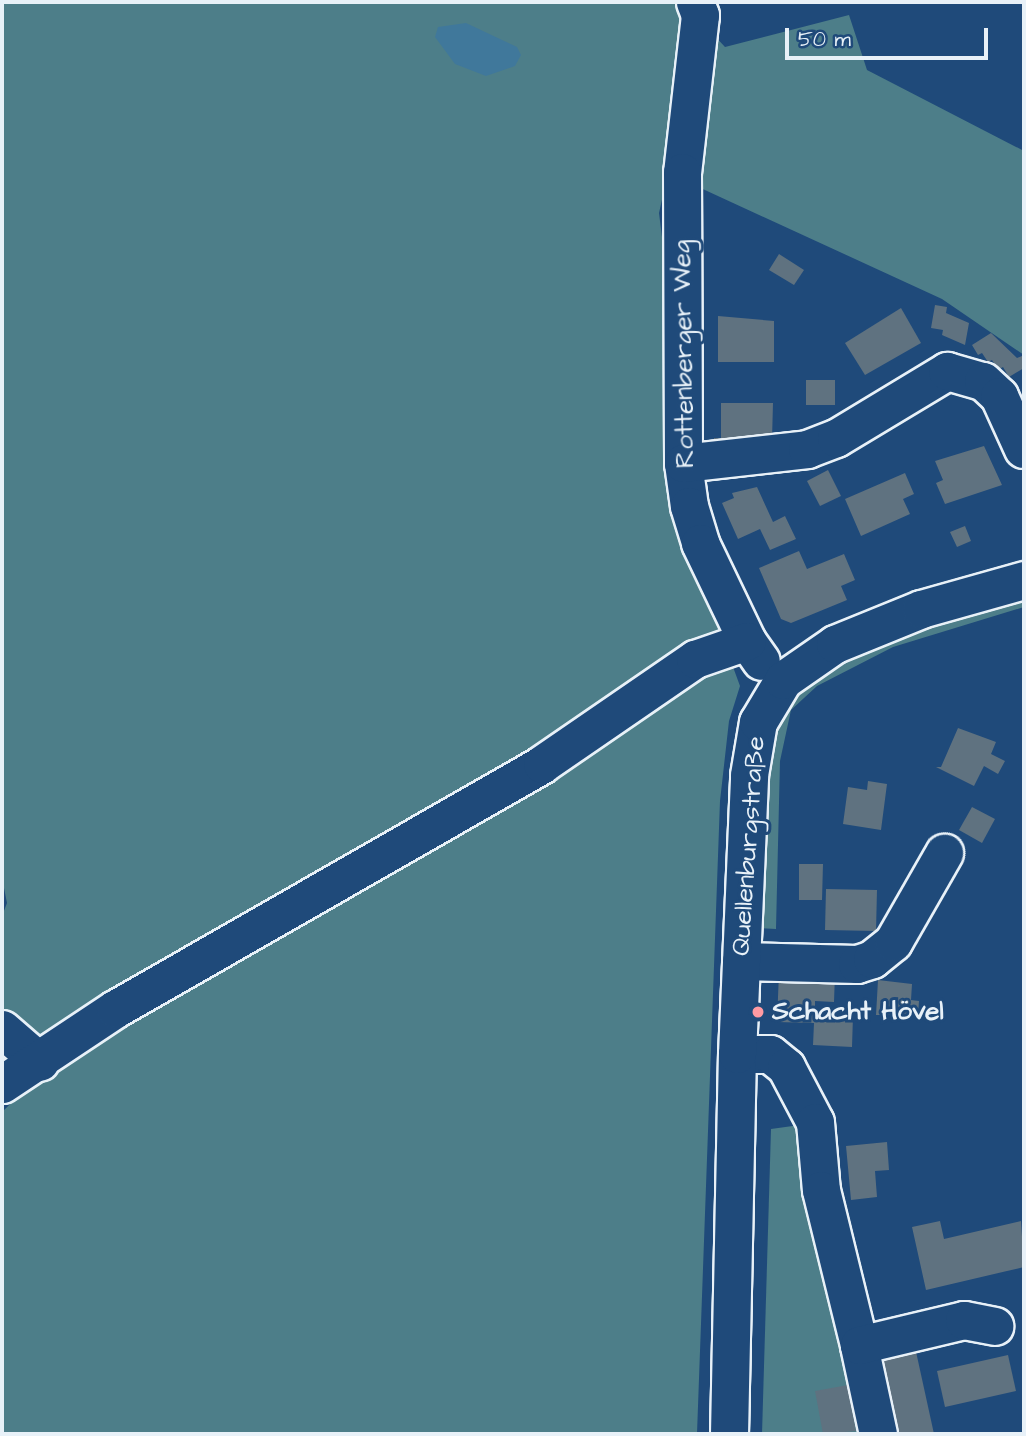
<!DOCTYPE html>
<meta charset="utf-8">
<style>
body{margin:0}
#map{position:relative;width:1026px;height:1436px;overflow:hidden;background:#1f4a7a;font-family:"Architects Daughter",sans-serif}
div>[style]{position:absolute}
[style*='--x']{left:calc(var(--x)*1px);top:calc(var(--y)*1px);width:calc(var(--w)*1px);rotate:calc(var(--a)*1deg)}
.green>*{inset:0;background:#4d7e89}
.water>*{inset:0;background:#40789b}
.building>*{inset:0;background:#5f7280}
.roads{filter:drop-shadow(2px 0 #e8f1f8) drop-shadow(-2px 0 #e8f1f8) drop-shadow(0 2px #e8f1f8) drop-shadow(0 -2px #e8f1f8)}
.minor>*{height:37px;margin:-18.5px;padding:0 18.5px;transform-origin:18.5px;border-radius:18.5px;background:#1f4a7a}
.dots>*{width:19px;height:19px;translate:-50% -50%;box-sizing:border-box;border:4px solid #1f4a7a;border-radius:50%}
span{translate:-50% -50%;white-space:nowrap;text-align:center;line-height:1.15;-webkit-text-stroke:6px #1f4a7a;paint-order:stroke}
.street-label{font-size:26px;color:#e8f1f8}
.poi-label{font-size:26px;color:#e8f1f8;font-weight:700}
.left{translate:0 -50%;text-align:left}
.frame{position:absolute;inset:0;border:4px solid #e8f1f8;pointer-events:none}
.scale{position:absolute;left:785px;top:28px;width:203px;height:32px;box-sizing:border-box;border:4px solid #e8f1f8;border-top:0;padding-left:9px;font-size:21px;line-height:24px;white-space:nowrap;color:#e8f1f8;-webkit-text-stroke:5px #1f4a7a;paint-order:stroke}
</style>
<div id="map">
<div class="green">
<div style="clip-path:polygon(2px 2px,683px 2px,725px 47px,849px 15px,867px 70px,1024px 151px,1024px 355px,942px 299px,668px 173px,659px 213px,673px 325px,677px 514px,723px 639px,42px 1052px,2px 1011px,2px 916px,7px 903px,2px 878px)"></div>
<div style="clip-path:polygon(1024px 593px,1024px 607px,893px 647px,817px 686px,791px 710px,780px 761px,776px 929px,756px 928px,769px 735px,797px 688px,827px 665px,882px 638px)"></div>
<div style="clip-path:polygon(729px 656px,740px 686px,729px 721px,720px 801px,697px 1434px,2px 1434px,2px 1112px,45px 1070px)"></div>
<div style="clip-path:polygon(807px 1124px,868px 1434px,762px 1434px,771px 1129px)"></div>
</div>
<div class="water">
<div style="clip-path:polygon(466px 23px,517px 47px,521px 55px,515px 66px,486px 76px,455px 64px,435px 37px,438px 27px)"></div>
</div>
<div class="building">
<div style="clip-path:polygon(779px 254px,804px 270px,794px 285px,769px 270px)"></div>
<div style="clip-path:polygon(935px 305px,947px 307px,946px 313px,969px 323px,965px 345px,942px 335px,943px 330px,931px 328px)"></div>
<div style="clip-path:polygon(901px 308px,921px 343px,865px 375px,845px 343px)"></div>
<div style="clip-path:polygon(718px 316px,774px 321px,774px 362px,718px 362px)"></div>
<div style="clip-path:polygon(991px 333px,1017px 358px,1022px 356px,1024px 368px,1009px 377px,1003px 367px,998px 370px,992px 360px,988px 362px,982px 353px,978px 355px,972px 345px)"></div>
<div style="clip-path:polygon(806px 380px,835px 380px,835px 405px,806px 405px)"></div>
<div style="clip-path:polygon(721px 403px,773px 403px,772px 440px,714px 449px,714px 438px,721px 438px)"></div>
<div style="clip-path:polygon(984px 446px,1002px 485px,945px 504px,936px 483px,943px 480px,935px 461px)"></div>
<div style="clip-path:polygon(828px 470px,841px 496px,820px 506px,807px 481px)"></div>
<div style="clip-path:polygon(905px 473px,914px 494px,903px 499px,910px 514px,861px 536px,845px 499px)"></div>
<div style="clip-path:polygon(757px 487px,773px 522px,785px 516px,796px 539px,770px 550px,760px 529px,738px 539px,722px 503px,734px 498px,732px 493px)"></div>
<div style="clip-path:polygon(965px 526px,971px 541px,957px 547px,950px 532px)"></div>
<div style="clip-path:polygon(799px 551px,807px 569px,844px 554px,855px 580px,841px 586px,847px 600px,791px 623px,781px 619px,759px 568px)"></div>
<div style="clip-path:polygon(958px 728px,996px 742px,991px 754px,1005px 761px,998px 774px,984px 766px,974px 786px,936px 767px,941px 767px)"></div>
<div style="clip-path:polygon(868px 781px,887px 784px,881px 830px,843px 824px,848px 787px,867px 790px)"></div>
<div style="clip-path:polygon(972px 807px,995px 819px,982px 843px,959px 830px)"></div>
<div style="clip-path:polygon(799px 864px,823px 864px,822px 900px,799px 900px)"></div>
<div style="clip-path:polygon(826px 889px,877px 890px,876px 931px,825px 930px)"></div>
<div style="clip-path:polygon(779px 972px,835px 974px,834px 1002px,815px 1001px,815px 1015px,853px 1016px,852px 1047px,813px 1045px,814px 1023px,777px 1022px)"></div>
<div style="clip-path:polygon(878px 980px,912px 984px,911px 1000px,919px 1001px,918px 1015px,876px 1015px)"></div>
<div style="clip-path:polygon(887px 1142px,889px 1170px,875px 1171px,877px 1197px,851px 1200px,846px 1146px)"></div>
<div style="clip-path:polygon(940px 1221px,944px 1239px,1021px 1221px,1024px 1267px,926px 1290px,912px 1227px)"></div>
<div style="clip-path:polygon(915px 1347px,934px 1434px,896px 1434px,879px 1355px)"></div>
<div style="clip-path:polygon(1008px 1355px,1016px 1391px,945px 1407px,937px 1371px)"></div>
<div style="clip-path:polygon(848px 1385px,856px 1431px,823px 1434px,815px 1391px)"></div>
</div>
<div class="roads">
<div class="minor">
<div style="--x:695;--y:2;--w:14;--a:69"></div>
<div style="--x:700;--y:15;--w:158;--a:96.5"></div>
<div style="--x:682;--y:172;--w:291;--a:89.8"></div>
<div style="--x:683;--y:463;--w:43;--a:82.1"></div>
<div style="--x:689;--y:506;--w:39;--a:73"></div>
<div style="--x:700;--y:543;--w:109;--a:64.4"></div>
<div style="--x:747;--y:641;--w:24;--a:55"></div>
<div style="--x:683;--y:463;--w:125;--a:-6.4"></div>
<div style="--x:807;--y:449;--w:31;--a:-21"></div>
<div style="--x:836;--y:438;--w:130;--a:-31.1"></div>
<div style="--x:947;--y:371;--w:37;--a:16"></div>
<div style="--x:983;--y:381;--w:22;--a:43"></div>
<div style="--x:999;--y:396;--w:58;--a:65.6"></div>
<div style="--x:741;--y:961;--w:116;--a:1.5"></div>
<div style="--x:857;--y:964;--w:16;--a:-18"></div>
<div style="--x:872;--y:959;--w:27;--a:-39"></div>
<div style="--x:893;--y:942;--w:103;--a:-60.2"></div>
<div style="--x:2;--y:1029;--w:50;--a:41"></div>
<div style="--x:737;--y:1054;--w:33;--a:0"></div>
<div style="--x:770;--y:1054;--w:21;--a:39"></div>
<div style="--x:786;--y:1067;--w:62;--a:62.2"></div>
<div style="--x:815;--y:1122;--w:68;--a:85"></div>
<div style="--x:821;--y:1190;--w:160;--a:76.2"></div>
<div style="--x:2;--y:1084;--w:136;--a:-33.6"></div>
<div style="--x:115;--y:1009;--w:492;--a:-29.8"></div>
<div style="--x:542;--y:764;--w:186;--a:-34.5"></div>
<div style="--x:695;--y:659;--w:55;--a:-19.1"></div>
<div style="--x:729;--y:1434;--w:380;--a:-88.8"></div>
<div style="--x:737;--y:1054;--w:279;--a:-87.5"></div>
<div style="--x:749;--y:775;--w:54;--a:-80.4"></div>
<div style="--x:758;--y:722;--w:49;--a:-59.2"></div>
<div style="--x:783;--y:680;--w:63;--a:-34.7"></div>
<div style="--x:835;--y:644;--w:93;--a:-22.1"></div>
<div style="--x:921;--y:609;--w:107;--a:-15.7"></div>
<div style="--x:878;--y:1434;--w:91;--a:-102.1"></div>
<div style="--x:859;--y:1345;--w:108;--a:-13.4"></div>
<div style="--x:964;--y:1320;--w:31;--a:11"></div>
</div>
</div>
<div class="dots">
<div style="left:758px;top:1012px;background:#ff9aa2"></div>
</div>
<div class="street-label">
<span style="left:684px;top:354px;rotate:-91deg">Rottenberger Weg</span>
<span style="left:749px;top:846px;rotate:-86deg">Quellenburgstraße</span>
</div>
<div class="poi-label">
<span class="left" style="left:772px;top:1012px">Schacht Hövel</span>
</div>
<div class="frame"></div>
<div class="scale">50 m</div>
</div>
